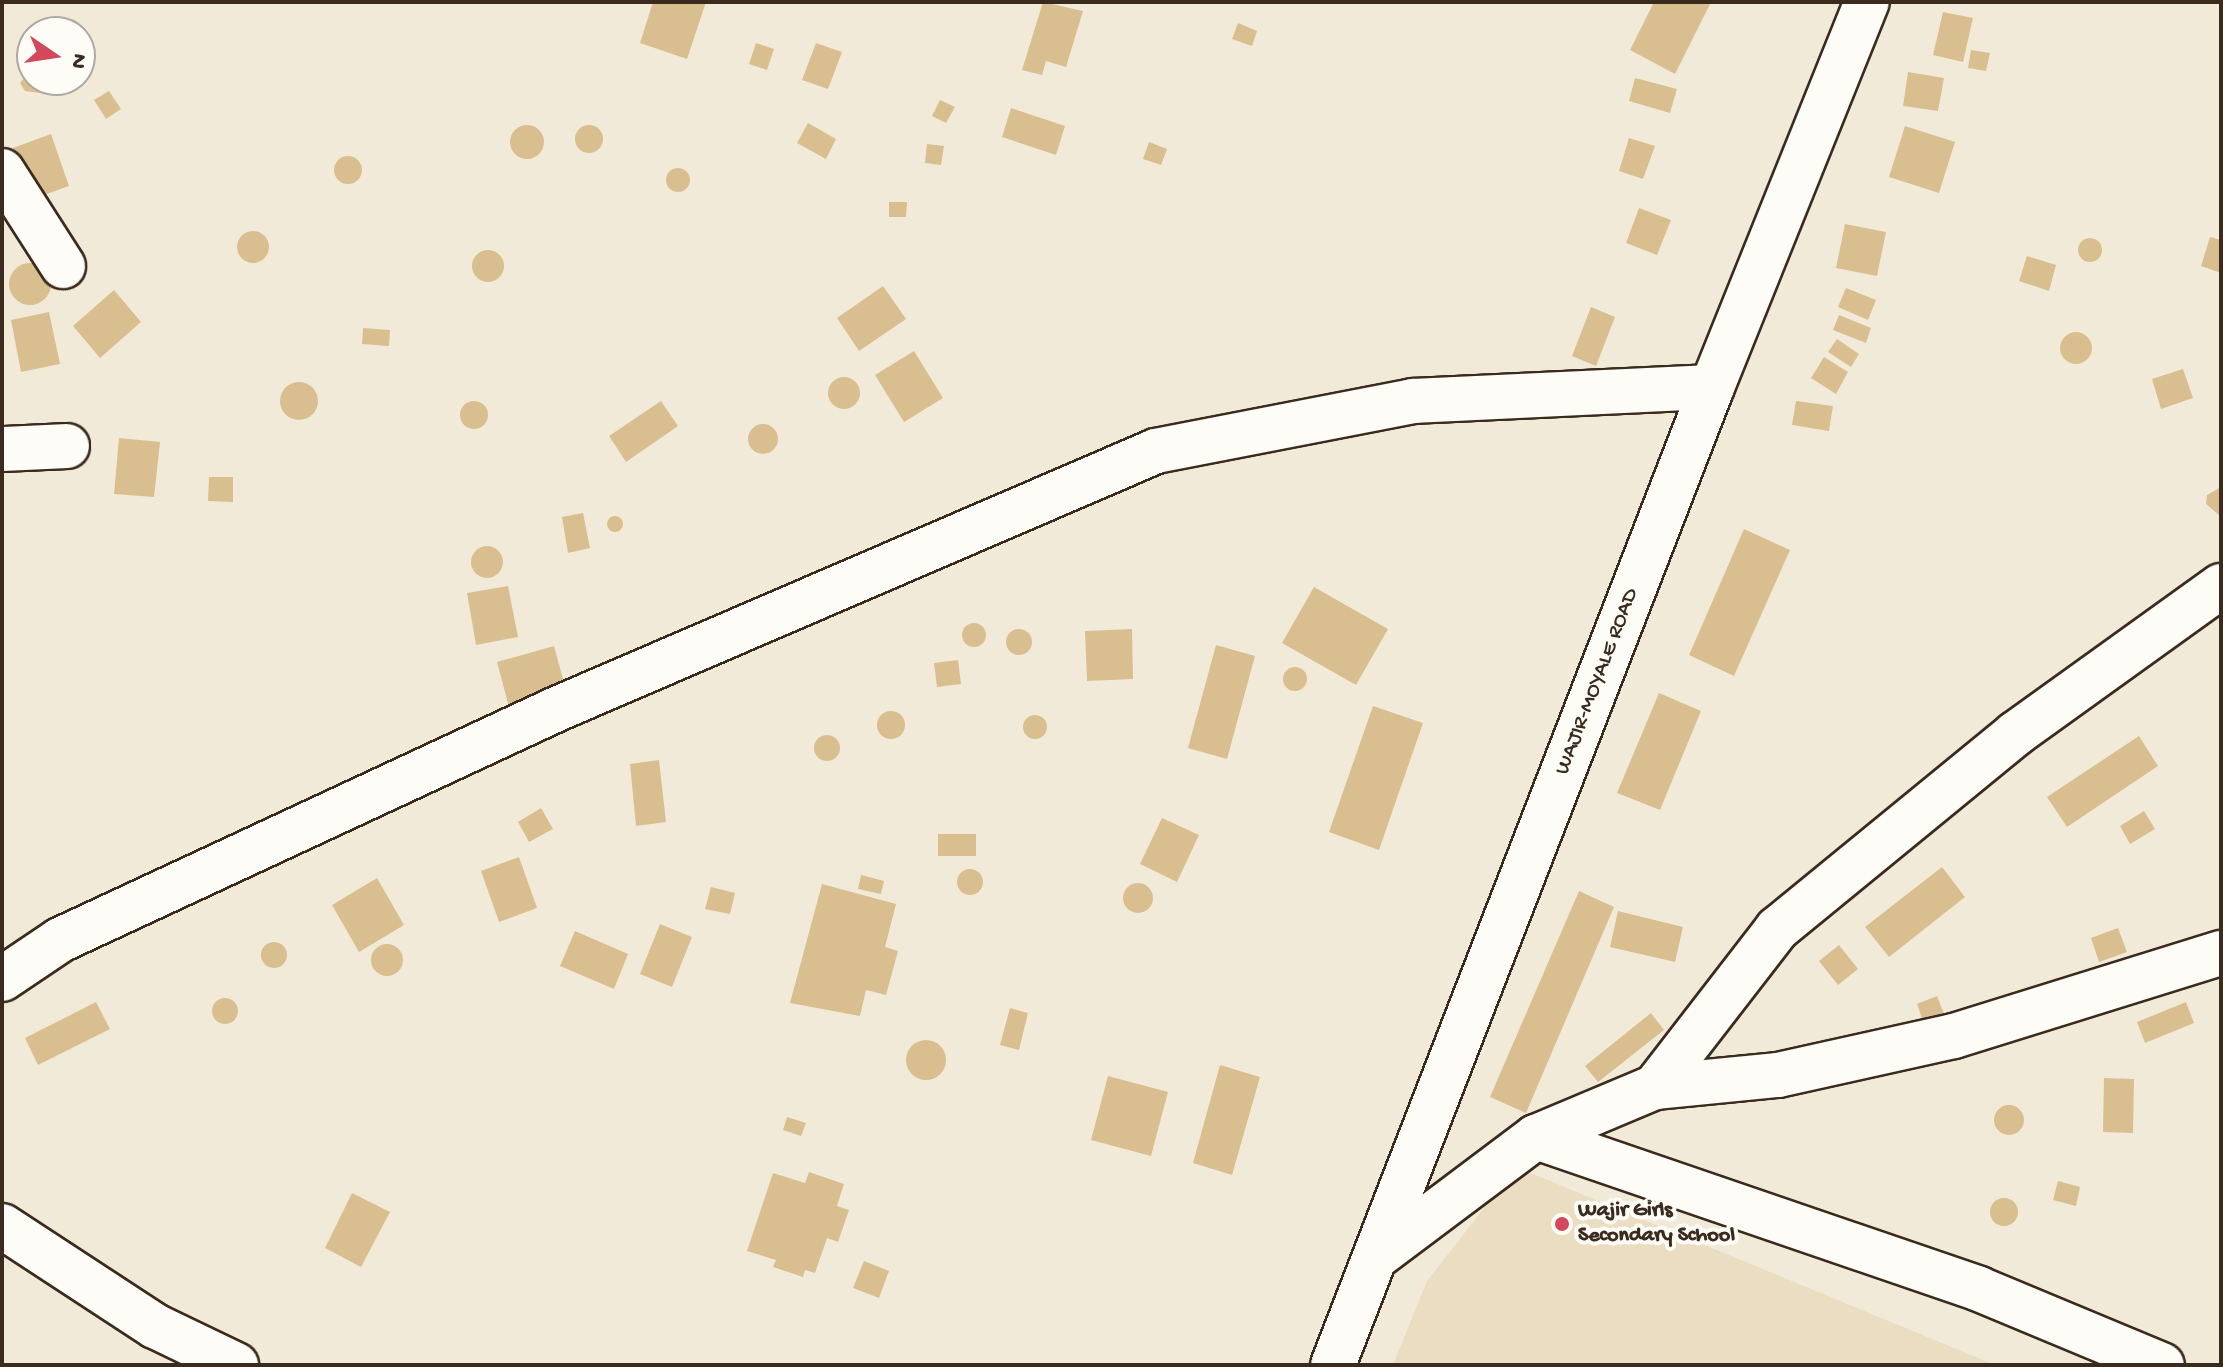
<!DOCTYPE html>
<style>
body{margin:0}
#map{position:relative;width:2223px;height:1367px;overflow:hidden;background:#f2ead8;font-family:"Gochi Hand",sans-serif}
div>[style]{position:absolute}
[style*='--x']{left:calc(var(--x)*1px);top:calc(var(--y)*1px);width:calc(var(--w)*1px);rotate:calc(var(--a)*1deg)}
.built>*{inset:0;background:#eaddc2}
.building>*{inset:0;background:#d9bf8f}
.round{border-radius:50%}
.roads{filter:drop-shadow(2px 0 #3b2a1e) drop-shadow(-2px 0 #3b2a1e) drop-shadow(0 2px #3b2a1e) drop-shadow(0 -2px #3b2a1e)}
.street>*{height:44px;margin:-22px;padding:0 22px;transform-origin:22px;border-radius:22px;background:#fdfcf7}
.secondary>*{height:44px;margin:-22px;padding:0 22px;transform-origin:22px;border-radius:22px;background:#fdfcf7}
.dots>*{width:22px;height:22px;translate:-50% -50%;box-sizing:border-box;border:4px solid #fdfcf7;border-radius:50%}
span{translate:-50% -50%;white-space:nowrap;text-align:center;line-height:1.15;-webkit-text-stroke:8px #fdfcf7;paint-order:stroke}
.street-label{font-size:22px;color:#3b2a1e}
.poi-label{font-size:22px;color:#3b2a1e;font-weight:700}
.left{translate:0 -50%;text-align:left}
.frame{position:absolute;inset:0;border:4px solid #3b2a1e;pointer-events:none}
.north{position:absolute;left:16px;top:16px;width:80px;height:80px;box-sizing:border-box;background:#fdfcf7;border:2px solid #afa8a0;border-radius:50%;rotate:103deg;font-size:22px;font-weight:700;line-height:32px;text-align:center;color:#3b2a1e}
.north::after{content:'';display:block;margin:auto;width:28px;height:36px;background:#d1495b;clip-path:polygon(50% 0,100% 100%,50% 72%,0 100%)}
</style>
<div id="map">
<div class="built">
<div style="clip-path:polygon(1516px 1167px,1995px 1365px,1393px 1365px,1427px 1281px)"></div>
</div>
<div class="building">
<div style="clip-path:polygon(653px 2px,706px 2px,687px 59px,640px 43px)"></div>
<div style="clip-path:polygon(1043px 2px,1083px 11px,1066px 67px,1046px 61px,1042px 75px,1022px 70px)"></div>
<div style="clip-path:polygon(1654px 2px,1711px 2px,1675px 74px,1630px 50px)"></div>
<div style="clip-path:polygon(1943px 12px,1973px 18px,1963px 62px,1933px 55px)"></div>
<div style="clip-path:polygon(1238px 23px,1257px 31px,1252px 46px,1232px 39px)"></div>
<div style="clip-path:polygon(756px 43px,774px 49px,767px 70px,749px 64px)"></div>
<div style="clip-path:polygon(816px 43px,842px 52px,828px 89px,802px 80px)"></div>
<div style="clip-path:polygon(1971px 50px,1990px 53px,1986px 71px,1968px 68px)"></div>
<div style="clip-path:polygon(32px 68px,32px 80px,47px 80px,40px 93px,25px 91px,20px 83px)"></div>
<div style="clip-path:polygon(1908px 72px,1944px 78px,1938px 111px,1903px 106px)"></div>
<div style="clip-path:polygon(1635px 78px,1677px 89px,1670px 113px,1629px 101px)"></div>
<div style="clip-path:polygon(109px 91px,121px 109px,106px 119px,94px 100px)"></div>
<div style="clip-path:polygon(940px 100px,955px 107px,946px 123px,932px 116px)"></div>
<div style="clip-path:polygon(1011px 108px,1065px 126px,1056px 155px,1002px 137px)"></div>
<div style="clip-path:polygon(808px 123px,836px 139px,826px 159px,797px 143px)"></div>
<div class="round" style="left:510px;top:125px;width:34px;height:34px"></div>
<div class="round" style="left:575px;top:125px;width:28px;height:28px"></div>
<div style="clip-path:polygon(1905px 126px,1955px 142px,1939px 193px,1889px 177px)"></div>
<div style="clip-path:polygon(51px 134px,69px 186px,30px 200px,13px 148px)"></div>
<div style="clip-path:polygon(1629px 138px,1655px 146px,1643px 179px,1619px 171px)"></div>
<div style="clip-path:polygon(1149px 142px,1167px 149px,1161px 165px,1143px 159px)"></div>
<div style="clip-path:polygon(927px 144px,944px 146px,941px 165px,925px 163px)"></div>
<div class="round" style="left:334px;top:156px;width:28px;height:28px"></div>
<div class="round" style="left:666px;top:168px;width:24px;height:24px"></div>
<div style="clip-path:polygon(889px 202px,907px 202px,906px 217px,889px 217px)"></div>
<div style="clip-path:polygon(1639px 208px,1671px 220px,1657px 255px,1626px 243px)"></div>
<div style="clip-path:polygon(1845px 224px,1886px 232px,1877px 276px,1836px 268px)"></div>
<div class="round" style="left:237px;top:231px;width:32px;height:32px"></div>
<div style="clip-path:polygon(2210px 237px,2221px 240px,2221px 273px,2201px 266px)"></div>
<div class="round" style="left:2078px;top:238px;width:24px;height:24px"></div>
<div class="round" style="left:472px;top:250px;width:32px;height:32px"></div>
<div style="clip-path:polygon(2027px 256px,2056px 265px,2049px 291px,2019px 281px)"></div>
<div class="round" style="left:9px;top:263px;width:42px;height:42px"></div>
<div style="clip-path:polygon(883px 286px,906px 319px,859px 351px,837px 318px)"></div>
<div style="clip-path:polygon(1846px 288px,1876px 300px,1868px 320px,1838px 307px)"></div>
<div style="clip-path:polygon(114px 290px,141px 322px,100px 358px,73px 326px)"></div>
<div style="clip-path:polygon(1591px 307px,1615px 317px,1596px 366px,1572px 356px)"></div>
<div style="clip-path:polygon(49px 312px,60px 364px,21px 372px,11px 320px)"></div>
<div style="clip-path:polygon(1839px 315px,1871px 328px,1866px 343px,1833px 330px)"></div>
<div style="clip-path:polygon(363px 328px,390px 330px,389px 346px,362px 344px)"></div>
<div class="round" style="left:2060px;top:332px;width:32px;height:32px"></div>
<div style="clip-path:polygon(1837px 339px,1859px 354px,1851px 367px,1828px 352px)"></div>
<div style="clip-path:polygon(914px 351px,943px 398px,904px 422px,875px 375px)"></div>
<div style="clip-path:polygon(1824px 357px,1848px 372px,1836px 394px,1811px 378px)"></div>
<div style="clip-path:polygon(2183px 369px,2193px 398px,2161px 409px,2152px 379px)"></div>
<div class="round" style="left:828px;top:377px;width:32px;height:32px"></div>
<div class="round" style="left:280px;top:382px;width:38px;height:38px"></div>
<div style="clip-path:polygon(661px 401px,678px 426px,626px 462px,609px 436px)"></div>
<div style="clip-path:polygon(1796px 401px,1833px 406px,1829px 431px,1792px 425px)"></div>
<div class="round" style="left:460px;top:401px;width:28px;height:28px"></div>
<div class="round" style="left:748px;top:424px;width:30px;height:30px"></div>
<div style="clip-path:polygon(119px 438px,160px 442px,154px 497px,114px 494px)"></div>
<div style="clip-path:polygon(209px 477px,233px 477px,233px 502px,208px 501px)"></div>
<div style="clip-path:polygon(2221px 487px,2221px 515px,2219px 515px,2206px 504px,2207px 495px)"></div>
<div style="clip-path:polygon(583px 513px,590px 548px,568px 553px,562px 517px)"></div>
<div class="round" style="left:607px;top:516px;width:16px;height:16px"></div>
<div style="clip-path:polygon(1744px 529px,1790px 550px,1734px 676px,1689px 655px)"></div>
<div class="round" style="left:471px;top:546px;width:32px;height:32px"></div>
<div style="clip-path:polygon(508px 586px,518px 637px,476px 645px,467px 593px)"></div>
<div style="clip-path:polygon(1314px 587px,1388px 629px,1356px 685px,1282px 643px)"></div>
<div class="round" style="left:962px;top:623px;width:24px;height:24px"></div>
<div style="clip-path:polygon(1132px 629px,1133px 679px,1087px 681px,1085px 631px)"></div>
<div class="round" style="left:1006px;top:629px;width:26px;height:26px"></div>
<div style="clip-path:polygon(1216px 645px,1255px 656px,1227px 759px,1188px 748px)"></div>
<div style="clip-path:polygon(554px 646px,566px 690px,509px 707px,497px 662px)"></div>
<div style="clip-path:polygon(958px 660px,961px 684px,937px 687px,934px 663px)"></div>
<div class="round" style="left:1283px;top:667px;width:24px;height:24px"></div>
<div style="clip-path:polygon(1659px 693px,1701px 711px,1660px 810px,1617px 793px)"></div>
<div style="clip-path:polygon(1373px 706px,1423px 723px,1379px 850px,1329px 832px)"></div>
<div class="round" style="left:877px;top:711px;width:28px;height:28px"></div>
<div class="round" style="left:1023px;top:715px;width:24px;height:24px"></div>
<div class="round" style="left:814px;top:735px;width:26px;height:26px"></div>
<div style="clip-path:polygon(2139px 736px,2158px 766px,2067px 827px,2047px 797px)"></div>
<div style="clip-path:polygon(659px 760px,666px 822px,636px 826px,630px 764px)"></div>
<div style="clip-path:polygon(541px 808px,553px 829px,529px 842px,518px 822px)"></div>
<div style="clip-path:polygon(2144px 811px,2155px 829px,2130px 844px,2120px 826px)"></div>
<div style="clip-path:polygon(1162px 818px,1199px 835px,1177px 882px,1140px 864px)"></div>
<div style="clip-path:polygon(938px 834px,976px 834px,976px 856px,938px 856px)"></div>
<div style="clip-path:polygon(519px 857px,537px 908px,499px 922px,481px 871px)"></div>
<div style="clip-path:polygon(1942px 867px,1965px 897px,1889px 957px,1865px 927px)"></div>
<div class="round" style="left:957px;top:869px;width:26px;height:26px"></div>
<div style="clip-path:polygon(861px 875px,884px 881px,881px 894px,858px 889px)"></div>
<div style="clip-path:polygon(377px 878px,404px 925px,359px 952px,332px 905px)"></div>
<div class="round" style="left:1123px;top:883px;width:30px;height:30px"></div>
<div style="clip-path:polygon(822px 884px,896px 904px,885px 947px,898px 951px,886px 995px,866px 990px,860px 1016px,790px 1003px)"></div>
<div style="clip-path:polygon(711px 887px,735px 893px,730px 914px,705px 909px)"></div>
<div style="clip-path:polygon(1579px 891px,1614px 907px,1526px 1113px,1490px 1097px)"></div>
<div style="clip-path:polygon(1618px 911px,1683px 927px,1675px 962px,1610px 947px)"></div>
<div style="clip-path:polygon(660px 924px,692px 937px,672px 987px,640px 974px)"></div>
<div style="clip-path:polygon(2118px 928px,2127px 952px,2099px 962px,2091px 938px)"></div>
<div style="clip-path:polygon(575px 931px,628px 954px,614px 989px,560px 966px)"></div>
<div class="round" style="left:261px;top:942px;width:26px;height:26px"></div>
<div class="round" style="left:371px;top:944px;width:32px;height:32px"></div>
<div style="clip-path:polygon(1839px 945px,1858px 969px,1838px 985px,1819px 961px)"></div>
<div style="clip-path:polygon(1937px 996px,1944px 1014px,1923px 1021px,1917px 1004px)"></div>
<div class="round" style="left:212px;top:998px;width:26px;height:26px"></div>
<div style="clip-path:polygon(96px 1002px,110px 1029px,38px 1065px,25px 1038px)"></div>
<div style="clip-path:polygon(2186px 1002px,2194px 1023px,2145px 1043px,2137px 1022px)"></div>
<div style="clip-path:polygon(1010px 1008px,1028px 1013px,1019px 1050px,1000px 1045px)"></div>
<div style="clip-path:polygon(1651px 1013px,1664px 1030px,1598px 1082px,1585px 1066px)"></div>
<div class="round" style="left:906px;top:1040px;width:40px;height:40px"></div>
<div style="clip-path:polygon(1220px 1065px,1260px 1077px,1232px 1175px,1193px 1163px)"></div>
<div style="clip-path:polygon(1108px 1076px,1168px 1092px,1151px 1156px,1091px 1140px)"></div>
<div style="clip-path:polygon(2104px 1078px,2134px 1079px,2133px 1133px,2103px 1132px)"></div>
<div class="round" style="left:1994px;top:1105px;width:30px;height:30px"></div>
<div style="clip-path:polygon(787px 1117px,806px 1123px,801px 1136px,783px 1130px)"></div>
<div style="clip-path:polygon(809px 1172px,844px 1184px,837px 1206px,849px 1210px,838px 1242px,827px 1238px,815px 1273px,805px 1270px,803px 1277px,773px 1267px,776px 1260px,747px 1251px,773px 1173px,805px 1183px)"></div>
<div style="clip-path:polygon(2058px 1181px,2080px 1187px,2076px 1206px,2053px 1200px)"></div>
<div style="clip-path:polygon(352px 1193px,390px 1212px,361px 1267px,325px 1248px)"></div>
<div class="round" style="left:1990px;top:1198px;width:28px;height:28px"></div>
<div style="clip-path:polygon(864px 1261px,889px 1271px,879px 1298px,853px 1288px)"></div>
</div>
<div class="roads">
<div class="street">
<div style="--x:2;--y:171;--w:113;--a:57.3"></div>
<div style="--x:2;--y:449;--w:65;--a:-2.6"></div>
<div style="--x:2;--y:979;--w:70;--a:-33.9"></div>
<div style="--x:60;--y:940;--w:550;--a:-24.94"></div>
<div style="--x:559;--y:708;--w:650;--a:-23.29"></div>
<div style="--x:1156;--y:451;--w:262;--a:-11"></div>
<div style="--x:1413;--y:401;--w:299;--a:-2.7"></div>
<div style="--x:1655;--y:1087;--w:124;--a:-5.6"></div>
<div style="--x:1778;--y:1075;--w:180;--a:-12.5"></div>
<div style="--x:1954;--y:1036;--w:280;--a:-17.3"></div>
<div style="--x:1536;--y:1137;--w:468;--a:18.9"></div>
<div style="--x:1979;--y:1289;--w:198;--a:22.6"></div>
<div style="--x:2;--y:1226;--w:183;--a:33.2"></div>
<div style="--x:155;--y:1326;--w:90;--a:25.7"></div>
<div style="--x:1376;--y:1257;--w:200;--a:-36.9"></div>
<div style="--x:1536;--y:1137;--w:129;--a:-22.8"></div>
<div style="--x:1655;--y:1087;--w:200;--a:-52.3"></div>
<div style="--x:1777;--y:929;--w:308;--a:-39.3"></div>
<div style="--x:2015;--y:734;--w:254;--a:-35.7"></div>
</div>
<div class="secondary">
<div style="--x:1333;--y:1365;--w:1049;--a:-68.82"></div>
<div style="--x:1712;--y:387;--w:415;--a:-68.1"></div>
</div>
</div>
<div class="dots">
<div style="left:1562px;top:1224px;background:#d1495b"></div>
</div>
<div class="street-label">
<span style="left:1598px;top:682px;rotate:-69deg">WAJIR-MOYALE ROAD</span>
</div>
<div class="poi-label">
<span class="left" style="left:1578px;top:1224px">Wajir Girls<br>Secondary School</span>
</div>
<div class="frame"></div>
<div class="north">N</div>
</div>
